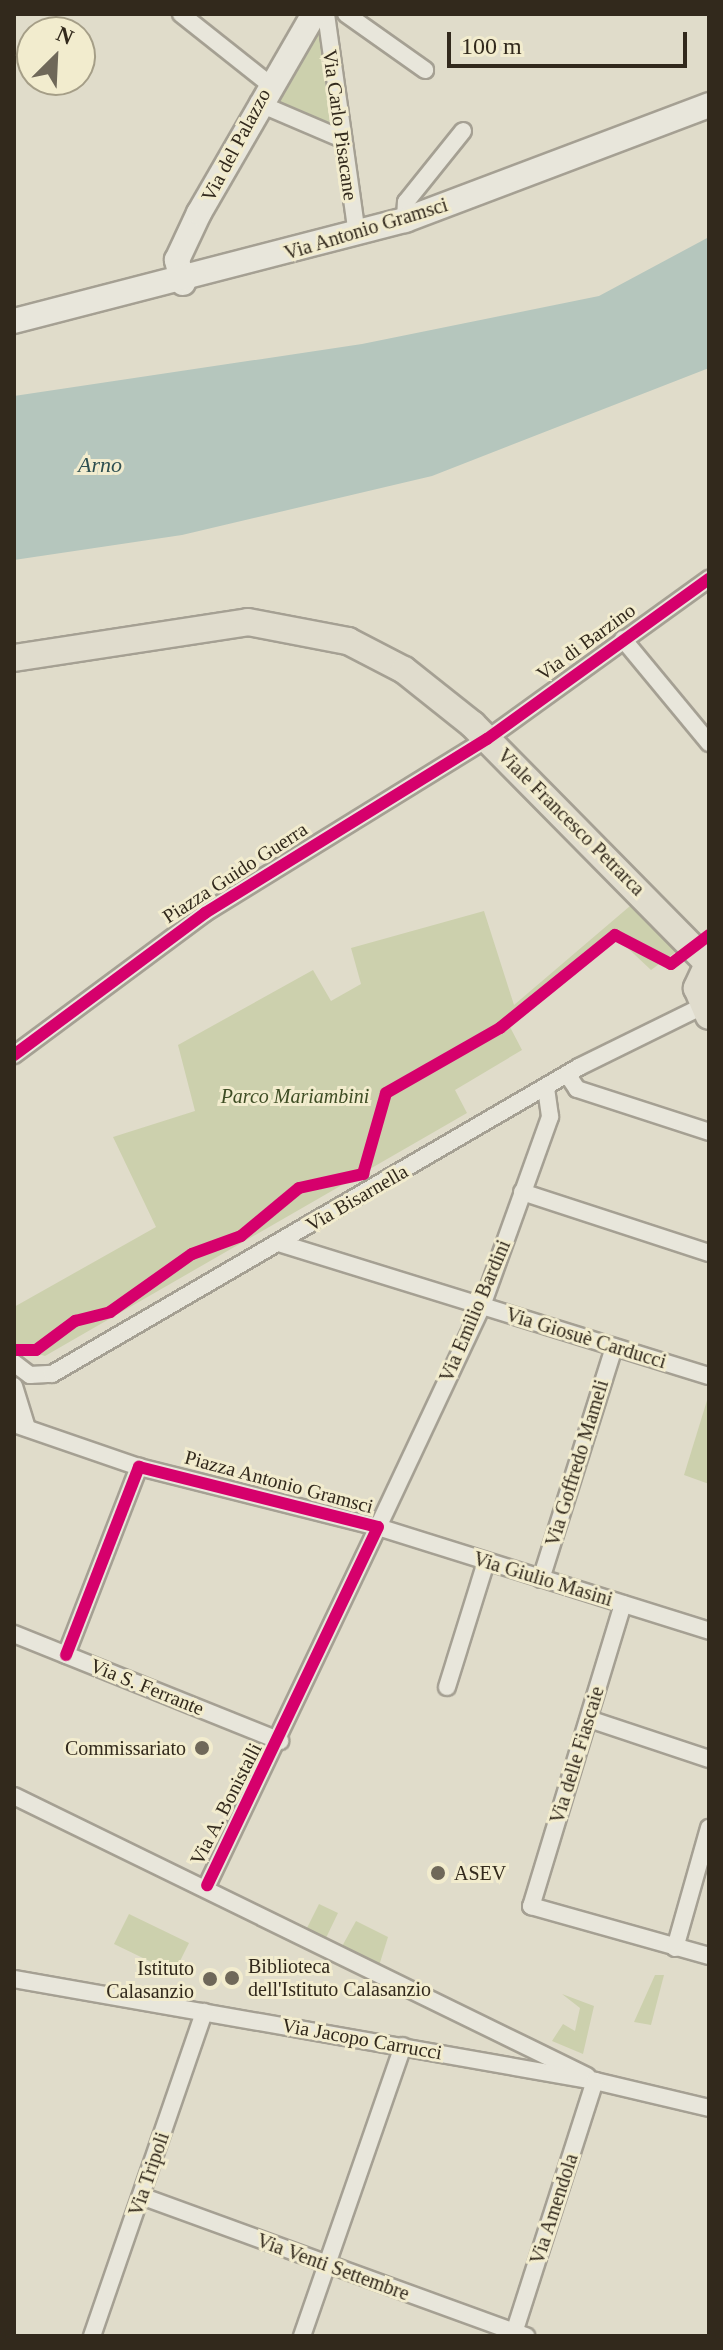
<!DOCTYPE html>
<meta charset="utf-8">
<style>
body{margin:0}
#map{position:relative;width:723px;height:2350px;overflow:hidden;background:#e0dcca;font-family:"Times New Roman",serif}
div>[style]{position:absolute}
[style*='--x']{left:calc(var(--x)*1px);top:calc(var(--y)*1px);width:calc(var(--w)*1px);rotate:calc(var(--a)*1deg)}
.green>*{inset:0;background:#ccd0ad}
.water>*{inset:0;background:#b5c6bd}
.roads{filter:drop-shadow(2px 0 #a5a093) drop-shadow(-2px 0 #a5a093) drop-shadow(0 2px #a5a093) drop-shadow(0 -2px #a5a093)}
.minor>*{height:16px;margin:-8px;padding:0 8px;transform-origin:8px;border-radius:8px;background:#e8e6db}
.secondary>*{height:24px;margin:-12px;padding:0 12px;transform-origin:12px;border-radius:12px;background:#e8e6db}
.primary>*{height:26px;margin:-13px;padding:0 13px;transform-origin:13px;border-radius:13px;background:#e0dccd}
.cycleway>*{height:12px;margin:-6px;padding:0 6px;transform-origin:6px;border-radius:6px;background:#d6006c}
.dots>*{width:22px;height:22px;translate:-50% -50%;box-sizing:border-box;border:4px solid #f2ecce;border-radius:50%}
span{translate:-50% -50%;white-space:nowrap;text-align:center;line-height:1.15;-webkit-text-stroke:6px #f2ecce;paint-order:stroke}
.street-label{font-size:20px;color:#32291c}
.park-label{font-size:20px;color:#3e4d24;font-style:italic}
.poi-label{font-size:20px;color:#32291c}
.right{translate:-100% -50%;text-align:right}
.left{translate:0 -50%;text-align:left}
.water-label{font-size:22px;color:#2d4f51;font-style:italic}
.frame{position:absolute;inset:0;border:16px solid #32291c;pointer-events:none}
.north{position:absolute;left:16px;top:16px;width:80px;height:80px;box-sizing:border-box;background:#f2ecce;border:2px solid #a59e87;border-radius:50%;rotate:24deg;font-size:22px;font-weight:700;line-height:32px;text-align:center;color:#32291c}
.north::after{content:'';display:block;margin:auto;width:28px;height:36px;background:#6f6859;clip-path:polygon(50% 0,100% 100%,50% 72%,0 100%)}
.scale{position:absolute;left:447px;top:32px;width:240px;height:36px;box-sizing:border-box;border:4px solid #32291c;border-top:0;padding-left:10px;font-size:24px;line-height:28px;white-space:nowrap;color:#32291c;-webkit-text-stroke:6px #f2ecce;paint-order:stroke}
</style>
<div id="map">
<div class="green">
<div style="clip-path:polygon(318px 24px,331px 133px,269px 100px)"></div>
<div style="clip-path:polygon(630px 906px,677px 951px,651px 970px,617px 938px,510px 1027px,522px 1050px,455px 1090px,467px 1113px,45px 1356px,14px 1346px,14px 1307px,156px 1227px,113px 1137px,195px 1111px,178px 1045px,313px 970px,331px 1001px,361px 984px,351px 948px,484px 911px,514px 1005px)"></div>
<div style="clip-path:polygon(709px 1394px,709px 1484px,684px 1475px)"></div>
<div style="clip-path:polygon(319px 1904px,338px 1913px,324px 1942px,305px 1932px)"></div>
<div style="clip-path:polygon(129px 1914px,189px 1943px,174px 1973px,114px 1944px)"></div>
<div style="clip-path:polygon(356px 1921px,388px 1937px,378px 1969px,340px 1950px)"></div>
<div style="clip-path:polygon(655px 1975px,664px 1975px,651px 2025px,634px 2022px)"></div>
<div style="clip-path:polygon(562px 1994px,594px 2006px,583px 2054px,552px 2041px,563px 2024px,575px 2031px,580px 2008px)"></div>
</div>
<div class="water">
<div style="clip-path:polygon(709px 237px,709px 368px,432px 476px,182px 535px,14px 560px,14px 396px,362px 344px,599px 296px)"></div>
</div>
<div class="roads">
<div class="minor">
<div style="--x:181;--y:14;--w:111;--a:38.4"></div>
<div style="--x:326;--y:14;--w:223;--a:82"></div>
<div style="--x:346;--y:14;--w:97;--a:35.3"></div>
<div style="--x:258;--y:103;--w:89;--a:23.1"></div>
<div style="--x:405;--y:220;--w:18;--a:-87"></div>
<div style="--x:406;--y:202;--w:91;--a:-51.2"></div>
<div style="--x:623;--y:639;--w:135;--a:50.4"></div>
<div style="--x:14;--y:1055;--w:238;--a:-36.6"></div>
<div style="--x:205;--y:913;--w:331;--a:-31.7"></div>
<div style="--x:487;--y:739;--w:274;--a:-35.8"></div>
<div style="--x:567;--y:1074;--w:18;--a:56"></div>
<div style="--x:577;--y:1089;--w:139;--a:18"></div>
<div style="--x:546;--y:1088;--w:29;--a:82"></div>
<div style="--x:550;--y:1117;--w:201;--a:109.8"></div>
<div style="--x:482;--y:1306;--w:244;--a:115.2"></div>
<div style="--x:378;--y:1527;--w:347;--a:17.4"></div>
<div style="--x:522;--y:1192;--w:197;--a:18.1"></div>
<div style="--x:279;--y:1243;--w:450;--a:17.2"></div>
<div style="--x:14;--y:1363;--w:20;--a:37"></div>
<div style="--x:30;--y:1375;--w:22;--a:-3"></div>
<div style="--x:52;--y:1374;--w:610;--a:-30.22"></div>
<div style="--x:579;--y:1067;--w:136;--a:-26.2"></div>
<div style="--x:14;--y:1386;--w:44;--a:72.8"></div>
<div style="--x:14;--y:1424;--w:132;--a:19"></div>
<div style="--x:541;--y:1579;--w:243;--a:-72.5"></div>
<div style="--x:623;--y:1604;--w:316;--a:106.9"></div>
<div style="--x:531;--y:1906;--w:185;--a:15.7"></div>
<div style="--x:14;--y:1634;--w:287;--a:21.9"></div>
<div style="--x:66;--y:1655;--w:202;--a:-68.8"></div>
<div style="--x:139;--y:1467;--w:246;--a:14.1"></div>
<div style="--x:378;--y:1527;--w:397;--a:115.5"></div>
<div style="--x:447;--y:1687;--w:131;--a:-72.7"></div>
<div style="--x:589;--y:1719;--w:126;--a:18.4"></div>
<div style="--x:14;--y:1796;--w:638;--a:26.04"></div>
<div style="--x:675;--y:1948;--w:125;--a:-74.2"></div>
<div style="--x:14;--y:1979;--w:590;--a:9.96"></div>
<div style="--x:595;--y:2081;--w:117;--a:13.3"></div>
<div style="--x:141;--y:2196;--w:410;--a:20"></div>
<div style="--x:92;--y:2336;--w:343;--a:-70.9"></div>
<div style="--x:302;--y:2336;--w:307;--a:-70.8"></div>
<div style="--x:513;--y:2336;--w:268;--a:-72.2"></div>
</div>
<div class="secondary">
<div style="--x:183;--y:283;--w:24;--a:-105"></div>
<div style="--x:177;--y:260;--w:52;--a:-64.9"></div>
<div style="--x:199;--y:213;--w:230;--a:-60"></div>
<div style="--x:14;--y:321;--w:404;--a:-14.5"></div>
<div style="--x:405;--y:220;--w:325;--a:-20.7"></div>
</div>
<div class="primary">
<div style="--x:14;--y:658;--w:237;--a:-8.7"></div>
<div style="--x:248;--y:622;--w:102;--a:10.8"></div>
<div style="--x:348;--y:641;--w:63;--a:27.4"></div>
<div style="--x:404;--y:670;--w:87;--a:38.5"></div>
<div style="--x:472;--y:724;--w:336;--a:45.4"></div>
<div style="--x:709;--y:962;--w:29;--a:115"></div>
<div style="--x:697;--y:988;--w:30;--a:67"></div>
</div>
</div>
<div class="cycleway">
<div style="--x:14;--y:1055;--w:238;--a:-36.6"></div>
<div style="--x:205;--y:913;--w:331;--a:-31.7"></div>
<div style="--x:487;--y:739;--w:274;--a:-35.8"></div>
<div style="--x:14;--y:1350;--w:22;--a:0"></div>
<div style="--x:36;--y:1350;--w:49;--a:-36.6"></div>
<div style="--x:75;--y:1321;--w:36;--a:-14"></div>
<div style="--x:110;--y:1312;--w:100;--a:-35.3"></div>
<div style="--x:192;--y:1254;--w:52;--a:-20.2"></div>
<div style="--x:241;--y:1236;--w:75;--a:-39.6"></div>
<div style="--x:299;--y:1188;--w:66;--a:-12.3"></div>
<div style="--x:363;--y:1174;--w:84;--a:-74.1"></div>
<div style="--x:386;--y:1093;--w:131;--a:-29.7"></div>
<div style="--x:500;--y:1028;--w:148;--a:-39"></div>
<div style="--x:615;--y:935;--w:63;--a:27.4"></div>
<div style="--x:671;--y:964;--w:48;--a:-37.3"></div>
<div style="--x:66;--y:1655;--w:202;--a:-68.8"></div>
<div style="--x:139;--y:1467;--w:246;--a:14.1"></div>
<div style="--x:378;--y:1527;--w:397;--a:115.5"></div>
</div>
<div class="dots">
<div style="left:202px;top:1748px;background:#6f6859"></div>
<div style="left:438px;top:1873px;background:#6f6859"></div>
<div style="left:232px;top:1978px;background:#6f6859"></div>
<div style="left:210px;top:1979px;background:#6f6859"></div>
</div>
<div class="street-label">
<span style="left:340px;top:125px;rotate:82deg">Via Carlo Pisacane</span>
<span style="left:236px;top:145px;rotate:-62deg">Via del Palazzo</span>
<span style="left:366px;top:229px;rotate:-17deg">Via Antonio Gramsci</span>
<span style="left:586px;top:642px;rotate:-36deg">Via di Barzino</span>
<span style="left:571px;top:822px;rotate:45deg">Viale Francesco Petrarca</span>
<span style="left:235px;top:873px;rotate:-33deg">Piazza Guido Guerra</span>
<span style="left:357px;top:1198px;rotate:-30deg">Via Bisarnella</span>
<span style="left:475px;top:1311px;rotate:-67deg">Via Emilio Bardini</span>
<span style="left:586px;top:1338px;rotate:17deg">Via Giosuè Carducci</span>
<span style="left:577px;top:1463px;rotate:-73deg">Via Goffredo Mameli</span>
<span style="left:279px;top:1482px;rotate:15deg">Piazza Antonio Gramsci</span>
<span style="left:543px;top:1579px;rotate:17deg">Via Giulio Masini</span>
<span style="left:147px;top:1687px;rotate:22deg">Via S. Ferrante</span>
<span style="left:577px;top:1755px;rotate:-73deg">Via delle Fiascaie</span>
<span style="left:226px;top:1804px;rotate:-63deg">Via A. Bonistalli</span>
<span style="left:362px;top:2039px;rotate:10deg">Via Jacopo Carrucci</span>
<span style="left:149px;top:2174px;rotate:-71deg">Via Tripoli</span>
<span style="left:554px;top:2209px;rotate:-72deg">Via Amendola</span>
<span style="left:333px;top:2267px;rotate:20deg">Via Venti Settembre</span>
</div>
<div class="park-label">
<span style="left:295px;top:1096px">Parco Mariambini</span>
</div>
<div class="poi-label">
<span class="right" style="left:186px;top:1748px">Commissariato</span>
<span class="left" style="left:454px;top:1873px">ASEV</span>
<span class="left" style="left:248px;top:1978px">Biblioteca<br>dell'Istituto Calasanzio</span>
<span class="right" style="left:194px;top:1980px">Istituto<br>Calasanzio</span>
</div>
<div class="water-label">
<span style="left:100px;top:465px">Arno</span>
</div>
<div class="frame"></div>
<div class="north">N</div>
<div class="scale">100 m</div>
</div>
